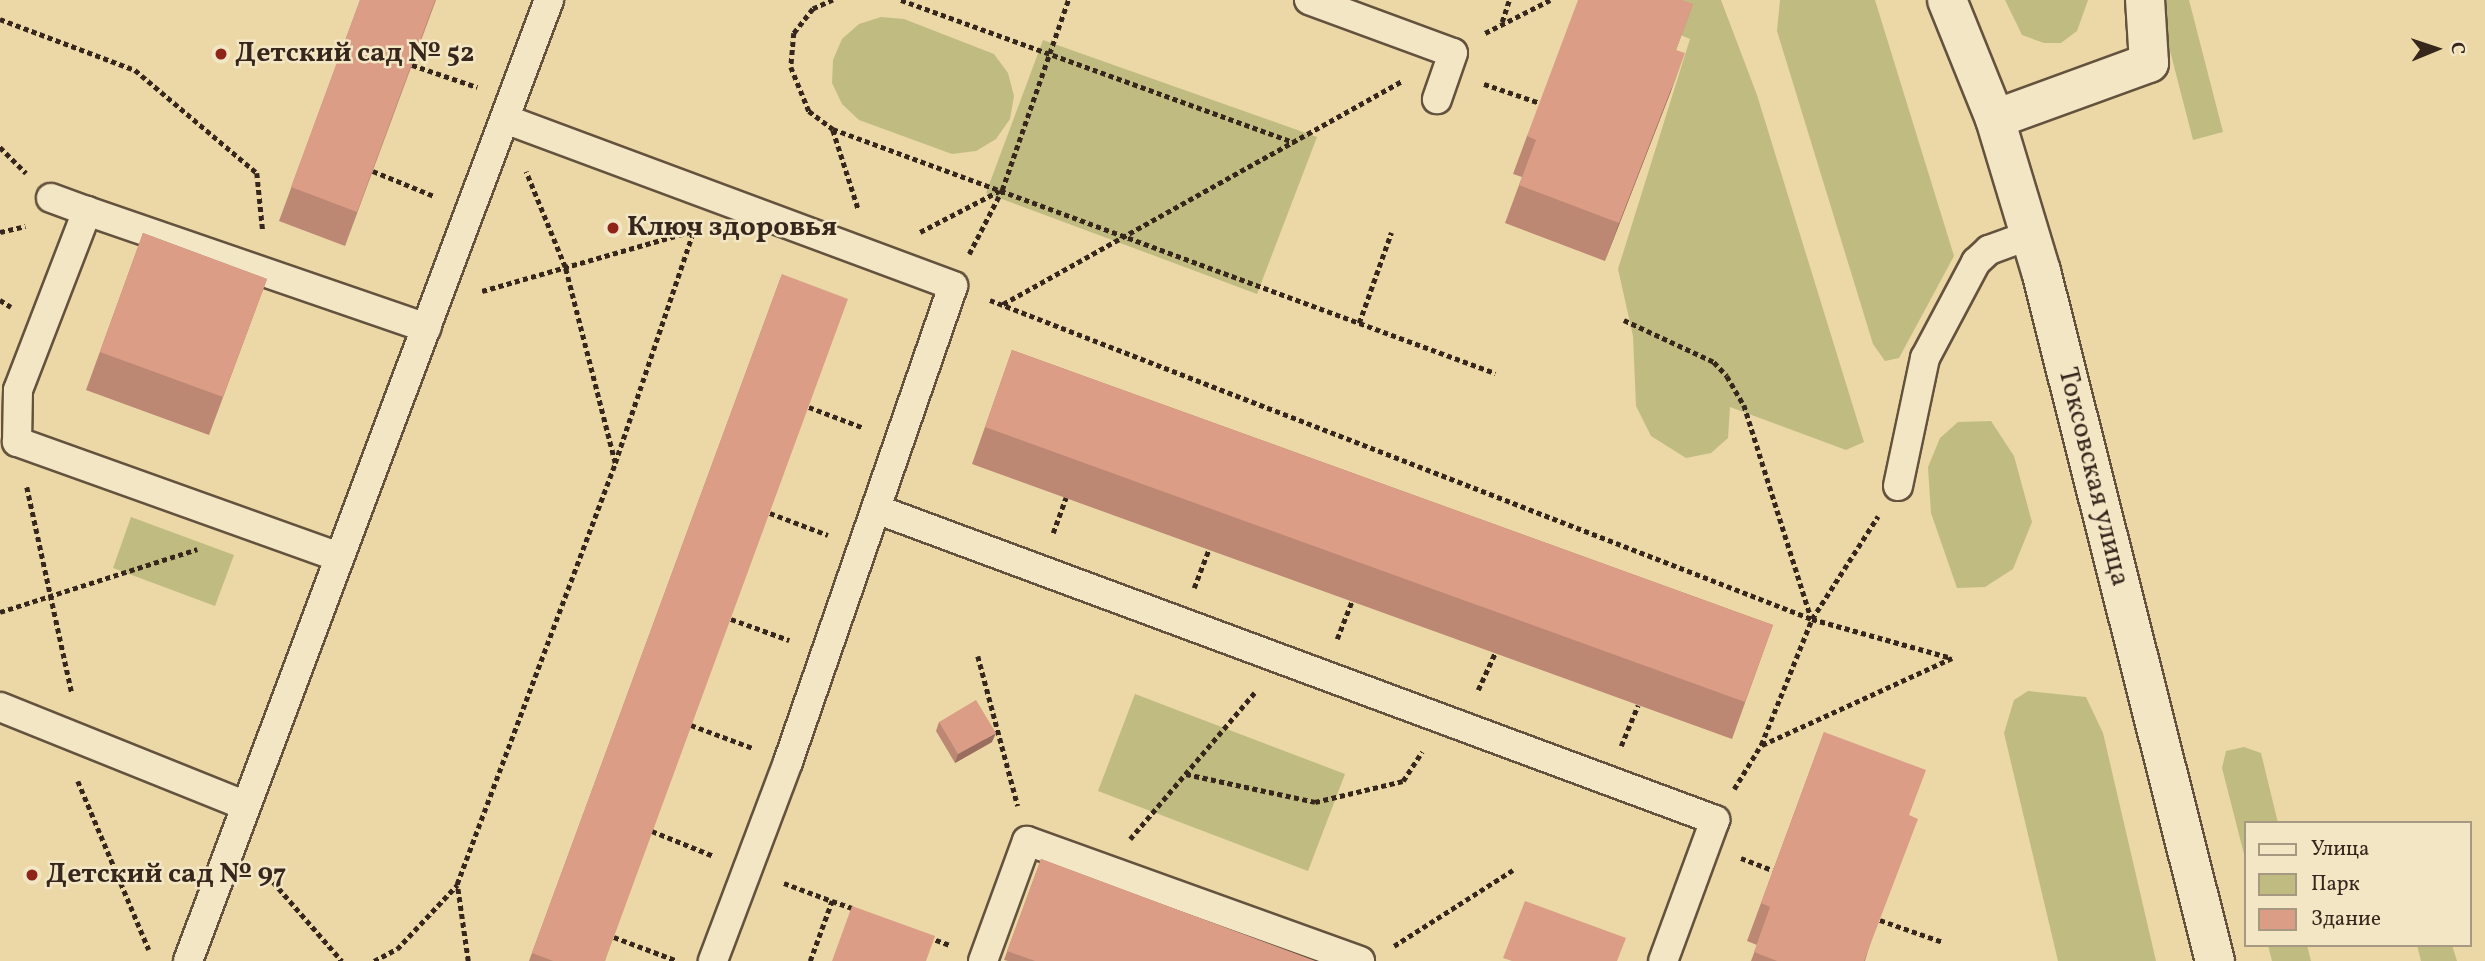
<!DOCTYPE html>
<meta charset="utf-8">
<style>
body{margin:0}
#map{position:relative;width:2485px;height:961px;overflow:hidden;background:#ebd8a6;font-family:Vollkorn,serif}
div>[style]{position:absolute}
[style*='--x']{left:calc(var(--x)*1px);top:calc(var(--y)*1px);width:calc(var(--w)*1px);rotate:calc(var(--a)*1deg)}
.green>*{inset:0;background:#c0bc81}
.path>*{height:4.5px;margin-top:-2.25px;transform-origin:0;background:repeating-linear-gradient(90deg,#37261c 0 5px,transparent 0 8.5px)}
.roads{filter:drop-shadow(2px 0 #64523e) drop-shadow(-2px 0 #64523e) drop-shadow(0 2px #64523e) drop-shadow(0 -2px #64523e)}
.service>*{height:28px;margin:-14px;padding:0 14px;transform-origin:14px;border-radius:14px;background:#f2e6c5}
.minor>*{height:38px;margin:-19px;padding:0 19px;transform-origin:19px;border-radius:19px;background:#f2e6c5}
.wall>*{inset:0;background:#bc8773}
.shaded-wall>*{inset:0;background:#996e5e}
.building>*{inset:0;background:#db9d86}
.dots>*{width:19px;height:19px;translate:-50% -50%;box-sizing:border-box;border:4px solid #f2e6c5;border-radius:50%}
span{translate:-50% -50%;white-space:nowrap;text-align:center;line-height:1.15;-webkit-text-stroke:5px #f2e6c5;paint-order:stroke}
.poi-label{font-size:28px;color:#37261c;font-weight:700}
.left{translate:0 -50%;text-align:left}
.street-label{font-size:28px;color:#37261c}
.legend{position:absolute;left:2244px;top:821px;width:228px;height:126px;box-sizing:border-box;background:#f2e6c5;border:2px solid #a79981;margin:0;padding:9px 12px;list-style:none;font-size:21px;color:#37261c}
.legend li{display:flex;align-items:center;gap:14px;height:35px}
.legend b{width:35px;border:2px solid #a79981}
.north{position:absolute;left:2401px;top:14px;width:70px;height:70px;-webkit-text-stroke:5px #f2e6c5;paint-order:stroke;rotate:88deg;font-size:19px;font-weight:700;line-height:28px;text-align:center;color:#37261c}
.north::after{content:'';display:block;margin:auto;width:24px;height:32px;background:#37261c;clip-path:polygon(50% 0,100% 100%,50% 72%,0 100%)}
</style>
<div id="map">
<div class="green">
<div style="clip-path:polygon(1597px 0,1721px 0,1757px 95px,1864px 442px,1846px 450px,1730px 407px,1728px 438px,1711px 453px,1686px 458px,1651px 436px,1636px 406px,1633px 336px,1618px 269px,1690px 39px)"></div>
<div style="clip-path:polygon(1780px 0,1875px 0,1954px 256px,1899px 358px,1885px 361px,1873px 344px,1777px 31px)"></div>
<div style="clip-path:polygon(2005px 0,2088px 0,2077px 31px,2061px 43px,2044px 43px,2022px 35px)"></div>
<div style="clip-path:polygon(2166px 0,2189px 0,2223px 132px,2193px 140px,2168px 43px)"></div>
<div style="clip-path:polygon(881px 17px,904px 19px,994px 54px,1008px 73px,1014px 96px,1010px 119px,996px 139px,976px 151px,952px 154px,859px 120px,842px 104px,832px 83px,833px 60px,842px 39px,859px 24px)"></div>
<div style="clip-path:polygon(1043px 40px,1317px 137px,1257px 294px,986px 193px)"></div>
<div style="clip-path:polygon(1991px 421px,2014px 456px,2032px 522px,2013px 569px,1985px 587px,1957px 588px,1931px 513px,1928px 467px,1940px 438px,1958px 422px)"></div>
<div style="clip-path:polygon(131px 517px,234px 555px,215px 606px,113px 568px)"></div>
<div style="clip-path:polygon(2028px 691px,2086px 697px,2103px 733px,2156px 961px,2058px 961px,2004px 733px,2014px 700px)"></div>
<div style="clip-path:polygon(1135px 694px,1345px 774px,1308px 871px,1098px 791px)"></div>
<div style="clip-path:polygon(2244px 747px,2261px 753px,2278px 823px,2245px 823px,2245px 858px,2222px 768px,2226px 751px)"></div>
<div style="clip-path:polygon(2268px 945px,2307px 945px,2311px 961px,2272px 961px)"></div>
<div style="clip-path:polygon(2417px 945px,2452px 945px,2457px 961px,2421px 961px)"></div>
</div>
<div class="path">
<div style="--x:833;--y:0;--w:22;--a:156"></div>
<div style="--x:813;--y:9;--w:31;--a:128"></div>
<div style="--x:794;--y:33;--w:34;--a:95"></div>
<div style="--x:791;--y:67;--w:48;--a:67.8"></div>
<div style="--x:809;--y:111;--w:30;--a:37"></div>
<div style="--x:833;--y:129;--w:706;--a:20.23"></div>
<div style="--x:901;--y:0;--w:418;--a:19.9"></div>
<div style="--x:0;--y:19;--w:144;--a:20.7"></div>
<div style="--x:135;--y:70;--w:160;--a:40.2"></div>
<div style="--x:257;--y:173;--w:59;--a:84.2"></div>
<div style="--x:1502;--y:22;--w:23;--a:-72"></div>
<div style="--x:1485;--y:33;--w:73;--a:-26.9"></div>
<div style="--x:412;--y:65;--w:69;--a:18.7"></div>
<div style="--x:1484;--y:84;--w:59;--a:18.7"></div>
<div style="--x:833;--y:130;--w:82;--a:72.2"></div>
<div style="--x:0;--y:147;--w:37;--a:45"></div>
<div style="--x:373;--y:171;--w:66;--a:22.3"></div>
<div style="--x:0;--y:232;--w:26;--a:-13"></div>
<div style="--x:920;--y:232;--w:89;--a:-27.4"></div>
<div style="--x:969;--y:254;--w:72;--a:-62.7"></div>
<div style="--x:1002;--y:190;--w:201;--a:-70.8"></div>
<div style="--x:482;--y:291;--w:219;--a:-15.9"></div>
<div style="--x:0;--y:300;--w:13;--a:32"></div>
<div style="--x:990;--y:300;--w:882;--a:21.21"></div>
<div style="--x:1812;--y:619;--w:145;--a:15.6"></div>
<div style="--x:1003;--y:304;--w:457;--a:-29.2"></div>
<div style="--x:1624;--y:320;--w:99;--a:25"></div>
<div style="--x:1714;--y:362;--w:19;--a:47"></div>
<div style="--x:1727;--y:376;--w:34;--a:60"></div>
<div style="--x:1744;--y:405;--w:223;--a:72.5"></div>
<div style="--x:1359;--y:323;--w:96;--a:-70.4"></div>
<div style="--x:809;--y:407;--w:59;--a:20.9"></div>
<div style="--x:615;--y:463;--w:244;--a:-71.3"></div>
<div style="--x:27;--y:487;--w:212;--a:77.7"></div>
<div style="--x:770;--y:513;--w:62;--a:20.8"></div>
<div style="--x:1053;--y:533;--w:38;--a:-70"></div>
<div style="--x:1194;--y:588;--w:42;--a:-69"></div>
<div style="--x:0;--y:612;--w:207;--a:-17.7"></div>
<div style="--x:731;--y:619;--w:62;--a:19.9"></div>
<div style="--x:1337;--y:639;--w:41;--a:-68.5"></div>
<div style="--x:978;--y:656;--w:155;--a:75.1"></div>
<div style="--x:1478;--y:690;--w:41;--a:-65.3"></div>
<div style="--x:691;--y:725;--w:66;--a:20.4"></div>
<div style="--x:1762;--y:745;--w:209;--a:-24.6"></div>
<div style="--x:1621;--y:746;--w:44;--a:-67.5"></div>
<div style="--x:1186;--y:774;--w:132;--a:12.2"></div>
<div style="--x:1315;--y:802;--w:90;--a:-13.4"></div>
<div style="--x:1403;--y:781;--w:35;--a:-57"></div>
<div style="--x:78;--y:781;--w:183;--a:67.2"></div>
<div style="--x:1734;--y:789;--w:52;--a:-58.5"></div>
<div style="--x:1761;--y:745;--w:136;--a:-68"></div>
<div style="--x:1812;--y:619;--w:122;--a:-57.3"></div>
<div style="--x:652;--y:831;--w:67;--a:22"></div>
<div style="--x:1130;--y:839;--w:194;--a:-49.6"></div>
<div style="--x:1741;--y:858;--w:34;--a:21"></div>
<div style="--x:262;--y:869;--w:122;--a:49"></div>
<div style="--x:784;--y:883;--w:51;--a:20.6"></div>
<div style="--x:1880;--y:920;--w:67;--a:19.2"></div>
<div style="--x:614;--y:937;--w:65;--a:20.7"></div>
<div style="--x:928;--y:937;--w:23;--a:20"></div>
<div style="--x:1394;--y:946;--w:141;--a:-32.6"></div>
<div style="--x:374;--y:961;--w:26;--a:-28"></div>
<div style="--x:397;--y:949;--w:88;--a:-46.8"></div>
<div style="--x:468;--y:961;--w:78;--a:-98.1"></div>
<div style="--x:457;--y:884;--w:450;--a:-69.4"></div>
<div style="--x:615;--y:463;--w:202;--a:-104.3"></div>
<div style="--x:565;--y:267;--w:103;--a:-112.3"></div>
<div style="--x:810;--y:961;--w:64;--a:-69.9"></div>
<div style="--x:832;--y:901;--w:24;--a:19"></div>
</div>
<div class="roads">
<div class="service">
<div style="--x:1309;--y:0;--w:153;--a:20.2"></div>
<div style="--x:1453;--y:53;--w:49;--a:109.2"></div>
<div style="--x:505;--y:119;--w:478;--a:20.4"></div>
<div style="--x:953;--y:286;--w:504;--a:109.12"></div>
<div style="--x:788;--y:762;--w:213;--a:110.7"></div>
<div style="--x:51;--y:198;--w:38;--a:20"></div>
<div style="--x:1898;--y:486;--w:131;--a:-78.1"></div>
<div style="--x:1925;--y:358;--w:109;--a:-62"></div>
<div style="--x:1976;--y:262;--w:18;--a:-43"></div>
<div style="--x:1989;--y:250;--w:44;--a:-20.1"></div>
<div style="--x:876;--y:509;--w:895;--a:20.34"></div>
<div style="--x:1715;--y:820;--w:150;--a:110.2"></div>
<div style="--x:339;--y:557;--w:342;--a:-160.3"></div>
<div style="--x:17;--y:442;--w:52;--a:-88.9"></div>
<div style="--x:18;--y:390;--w:192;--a:-68.9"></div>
<div style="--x:87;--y:211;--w:359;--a:19"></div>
<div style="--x:0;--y:707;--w:265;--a:21.9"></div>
<div style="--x:188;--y:961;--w:1027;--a:-69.41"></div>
<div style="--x:983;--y:961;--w:128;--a:-69.9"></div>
<div style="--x:1027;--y:841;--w:354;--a:19.8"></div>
</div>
<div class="minor">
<div style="--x:1947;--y:0;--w:128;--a:68"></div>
<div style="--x:1995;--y:119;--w:159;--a:73.2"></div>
<div style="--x:2041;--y:271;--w:712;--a:75.85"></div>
<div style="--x:1995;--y:119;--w:164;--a:-20"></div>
<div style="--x:2149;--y:63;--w:63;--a:-93.6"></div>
</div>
</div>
<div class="wall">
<div style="clip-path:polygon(360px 0,436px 0,345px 246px,279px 221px)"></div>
<div style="clip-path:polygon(1693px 4px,1676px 50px,1671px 91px,1605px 261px,1505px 223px,1522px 177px,1513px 174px,1527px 136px)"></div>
<div style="clip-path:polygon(143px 233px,267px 279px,209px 435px,86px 390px)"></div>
<div style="clip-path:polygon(782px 274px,605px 961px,529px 961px)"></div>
<div style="clip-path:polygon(1012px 350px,1773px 625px,1732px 739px,972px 464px)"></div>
<div style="clip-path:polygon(939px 722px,992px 742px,955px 763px,936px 731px)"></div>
<div style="clip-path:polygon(1824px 732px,1909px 815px,1865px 961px,1751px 961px,1757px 945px,1747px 941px)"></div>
<div style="clip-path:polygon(1041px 859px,1315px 961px,1008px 961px,1004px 960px)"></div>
</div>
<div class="shaded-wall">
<div style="clip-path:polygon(1685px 53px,1671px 91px,1605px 261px,1619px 223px)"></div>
<div style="clip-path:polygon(996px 733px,992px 742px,955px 763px,958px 754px)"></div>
</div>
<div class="building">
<div style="clip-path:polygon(360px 0,435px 0,357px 212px,291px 187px)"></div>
<div style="clip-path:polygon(1578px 0,1682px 0,1693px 4px,1676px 50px,1685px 53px,1619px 223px,1519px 185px,1536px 140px,1527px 136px)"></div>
<div style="clip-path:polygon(143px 233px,267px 279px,223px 397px,100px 352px)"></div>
<div style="clip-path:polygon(782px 274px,848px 299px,605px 961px,553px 961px,532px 953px)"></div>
<div style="clip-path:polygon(1012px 350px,1773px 625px,1745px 702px,985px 427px)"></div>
<div style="clip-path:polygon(976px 700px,996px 733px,958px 754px,939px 722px)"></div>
<div style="clip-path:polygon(1824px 732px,1926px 770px,1909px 815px,1918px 819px,1864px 961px,1777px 961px,1754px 952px,1770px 907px,1761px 903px)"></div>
<div style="clip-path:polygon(1041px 859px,1315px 961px,1035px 961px,1007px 951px)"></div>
<div style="clip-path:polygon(1525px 901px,1626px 938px,1617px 961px,1512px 961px,1503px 958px)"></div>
<div style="clip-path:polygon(852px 906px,935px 936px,926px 961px,832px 961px)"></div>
</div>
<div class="dots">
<div style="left:221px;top:54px;background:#8f2418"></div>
<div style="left:613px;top:228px;background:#8f2418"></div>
<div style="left:32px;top:875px;background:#8f2418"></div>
</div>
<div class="poi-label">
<span class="left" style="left:235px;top:54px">Детский сад № 52</span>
<span class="left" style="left:627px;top:228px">Ключ здоровья</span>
<span class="left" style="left:46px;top:875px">Детский сад № 97</span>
</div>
<div class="street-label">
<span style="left:2093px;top:477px;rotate:76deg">Токсовская улица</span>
</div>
<ul class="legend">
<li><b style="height:9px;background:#f2e6c5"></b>Улица</li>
<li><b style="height:19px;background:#c0bc81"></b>Парк</li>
<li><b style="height:19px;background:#db9d86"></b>Здание</li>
</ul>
<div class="north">С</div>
</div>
